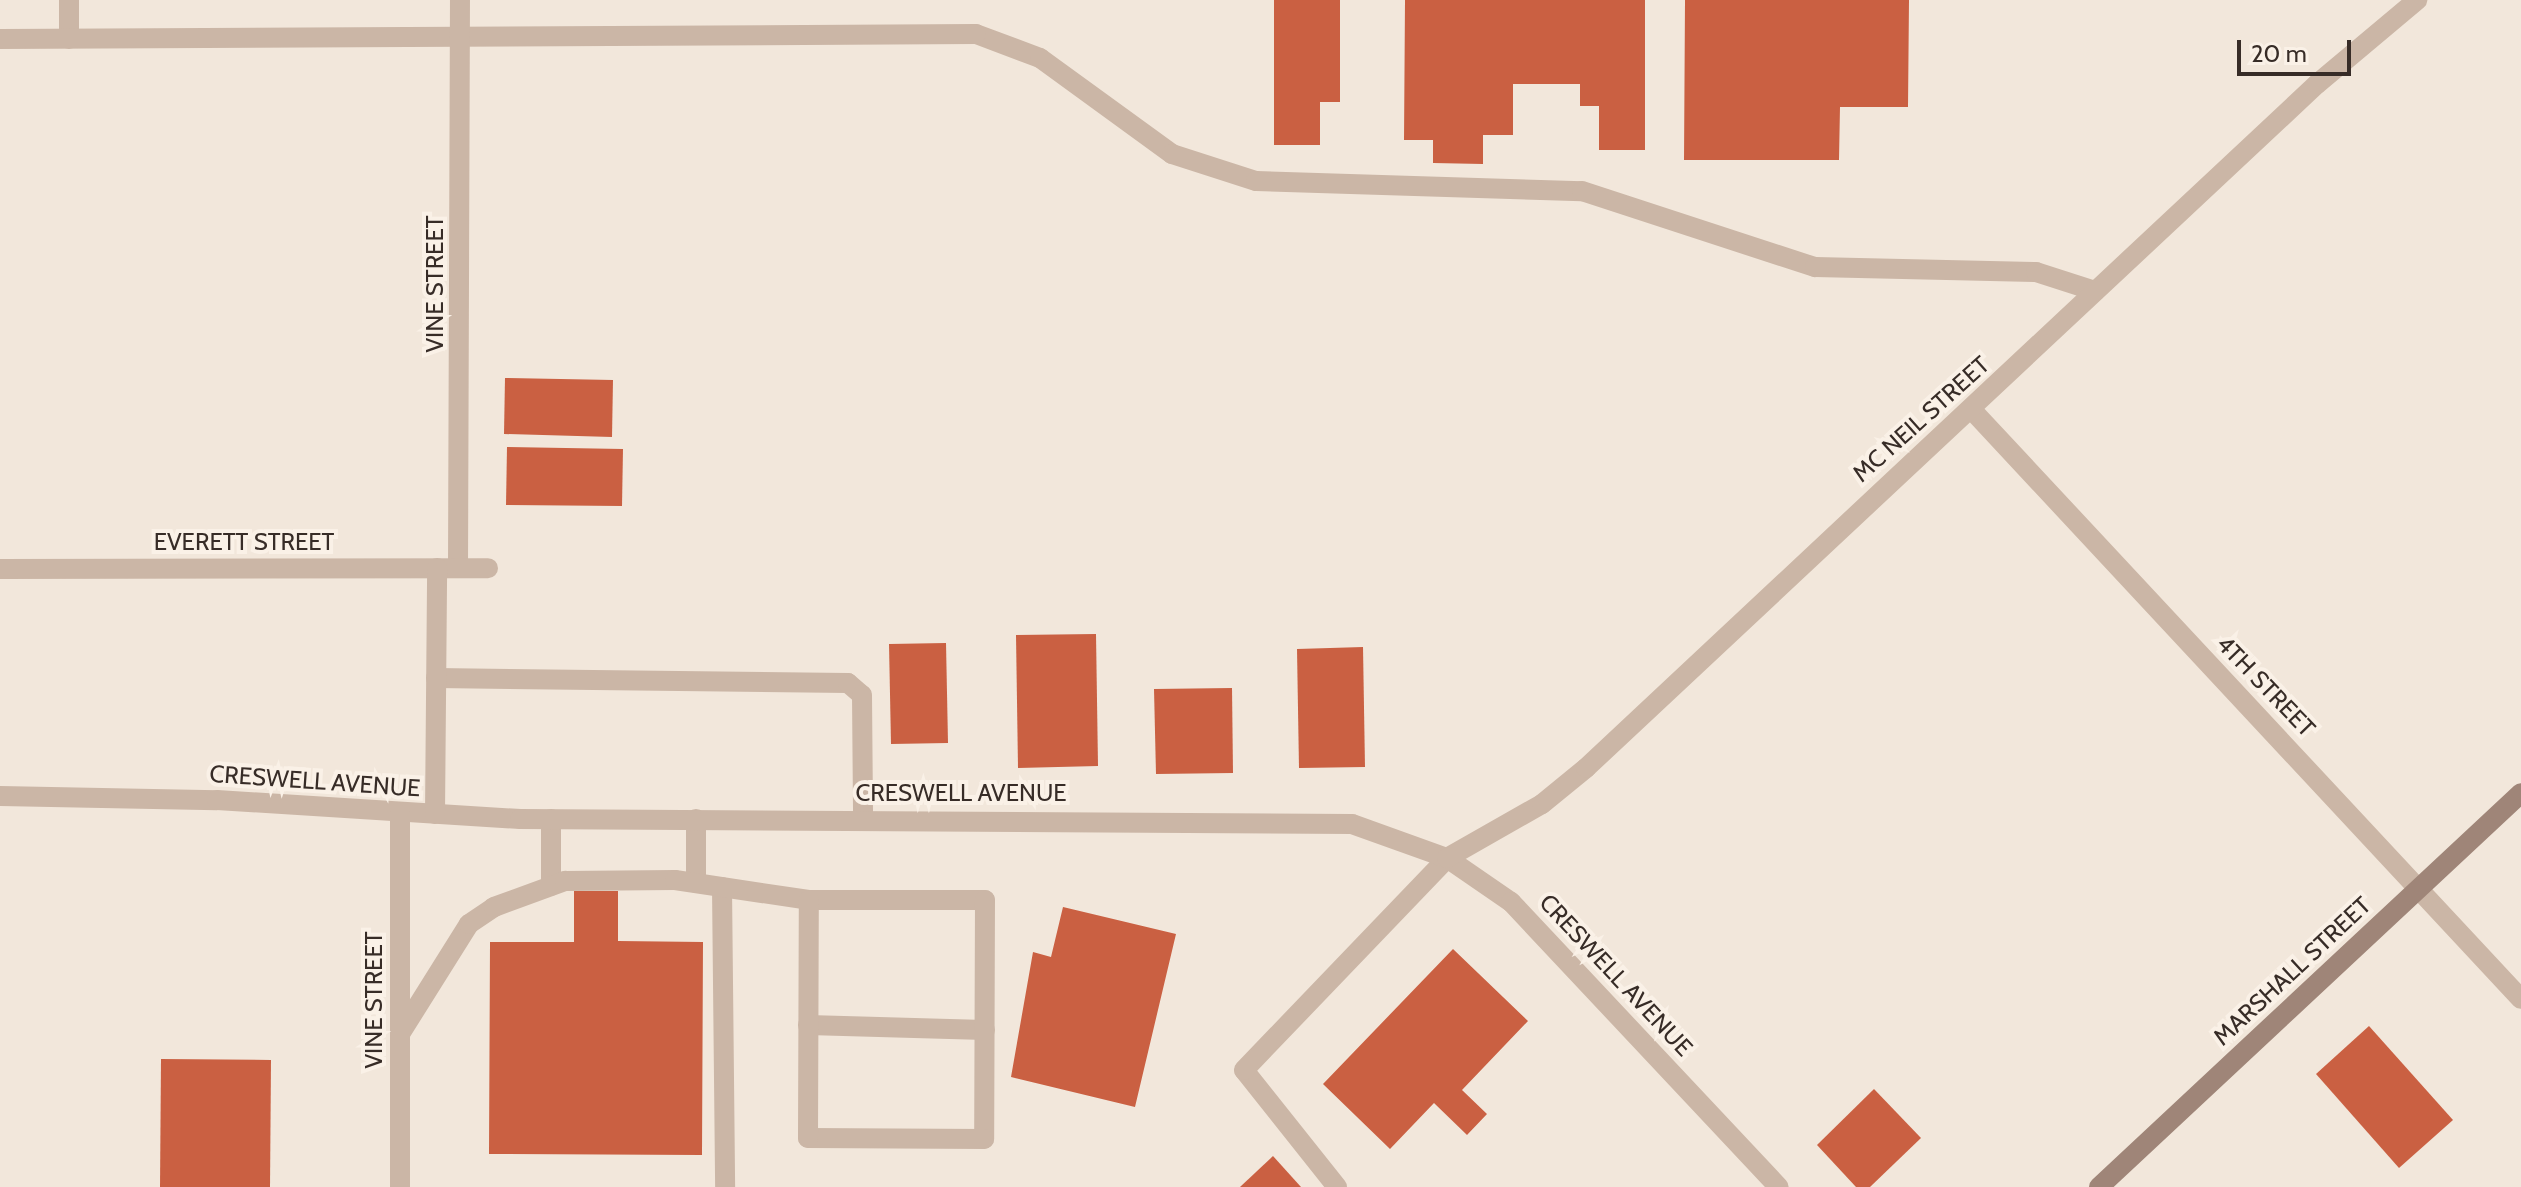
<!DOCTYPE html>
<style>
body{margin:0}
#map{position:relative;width:2521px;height:1187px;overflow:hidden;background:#f2e7db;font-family:Cabin,sans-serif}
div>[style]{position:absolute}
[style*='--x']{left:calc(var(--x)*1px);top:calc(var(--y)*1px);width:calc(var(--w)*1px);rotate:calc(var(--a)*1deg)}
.building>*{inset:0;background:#ca6042}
.lane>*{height:20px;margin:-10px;padding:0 10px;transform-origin:10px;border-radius:10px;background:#cbb6a6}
.street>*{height:20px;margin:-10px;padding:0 10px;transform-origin:10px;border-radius:10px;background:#cbb6a6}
.secondary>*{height:20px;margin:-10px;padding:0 10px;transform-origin:10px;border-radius:10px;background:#9f8578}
span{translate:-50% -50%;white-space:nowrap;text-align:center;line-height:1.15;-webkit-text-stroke:8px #faf1e7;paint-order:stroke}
.street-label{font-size:24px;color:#372c27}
.scale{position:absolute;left:2237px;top:40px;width:114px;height:36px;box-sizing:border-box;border:4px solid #372c27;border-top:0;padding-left:10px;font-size:24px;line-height:28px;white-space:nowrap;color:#372c27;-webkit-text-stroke:6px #faf1e7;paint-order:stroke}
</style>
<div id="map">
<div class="building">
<div style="clip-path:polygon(1274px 0,1340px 0,1340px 102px,1320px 102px,1320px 145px,1274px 145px)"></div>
<div style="clip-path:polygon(1405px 0,1645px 0,1645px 150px,1599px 150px,1599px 106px,1580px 106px,1580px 84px,1513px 84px,1513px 135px,1483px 135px,1483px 164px,1433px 163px,1433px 140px,1404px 140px)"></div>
<div style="clip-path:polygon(1685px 0,1909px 0,1908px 107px,1840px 107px,1839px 160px,1684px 160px)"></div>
<div style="clip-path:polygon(505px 378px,613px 380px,612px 437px,504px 434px)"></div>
<div style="clip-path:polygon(507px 447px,623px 449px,622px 506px,506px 505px)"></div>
<div style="clip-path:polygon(1096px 634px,1098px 766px,1018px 768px,1016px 635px)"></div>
<div style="clip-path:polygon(946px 643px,948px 743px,891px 744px,889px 644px)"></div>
<div style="clip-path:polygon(1363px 647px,1365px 767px,1299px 768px,1297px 649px)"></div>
<div style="clip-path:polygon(1232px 688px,1233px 773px,1156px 774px,1154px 689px)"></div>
<div style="clip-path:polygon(574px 891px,618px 891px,618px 941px,703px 942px,702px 1155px,489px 1154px,490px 942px,574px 942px)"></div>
<div style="clip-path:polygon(1063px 907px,1176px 934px,1135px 1107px,1011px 1077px,1033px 952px,1051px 957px)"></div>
<div style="clip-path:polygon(1453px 949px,1528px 1021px,1462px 1090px,1487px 1114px,1467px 1135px,1434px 1103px,1390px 1149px,1323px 1084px)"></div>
<div style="clip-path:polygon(2369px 1026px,2453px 1120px,2399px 1168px,2316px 1074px)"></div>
<div style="clip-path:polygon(161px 1059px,271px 1060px,270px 1187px,160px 1187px)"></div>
<div style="clip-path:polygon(1874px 1089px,1921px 1138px,1870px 1187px,1856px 1187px,1817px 1145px)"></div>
<div style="clip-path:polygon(1273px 1156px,1301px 1187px,1240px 1187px)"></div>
</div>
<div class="lane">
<div style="--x:976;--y:34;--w:68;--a:20.6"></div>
<div style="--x:1040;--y:58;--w:163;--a:36"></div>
<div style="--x:1172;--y:154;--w:88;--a:17.8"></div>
<div style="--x:1256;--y:181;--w:326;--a:1.8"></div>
<div style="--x:1582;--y:191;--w:245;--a:18.1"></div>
<div style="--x:1815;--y:267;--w:221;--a:1.3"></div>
<div style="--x:2036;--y:272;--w:62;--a:17.9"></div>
<div style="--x:436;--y:678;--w:412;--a:0.7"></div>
<div style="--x:848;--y:683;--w:18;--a:41"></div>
<div style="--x:862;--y:695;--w:124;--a:89.5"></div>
<div style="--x:551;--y:819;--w:67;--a:90"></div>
<div style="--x:696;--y:819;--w:64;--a:90"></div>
<div style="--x:722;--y:887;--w:300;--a:89.4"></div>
<div style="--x:808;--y:1025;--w:177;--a:1.6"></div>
<div style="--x:400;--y:1034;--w:130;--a:-57.9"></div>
<div style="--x:469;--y:924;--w:30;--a:-34"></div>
<div style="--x:494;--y:907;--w:76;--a:-20.1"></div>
<div style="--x:565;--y:881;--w:110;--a:-0.5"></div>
<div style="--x:675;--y:880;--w:135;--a:8.5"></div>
<div style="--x:809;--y:900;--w:176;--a:0"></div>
<div style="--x:985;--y:900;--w:239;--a:90.2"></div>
<div style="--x:984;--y:1139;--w:176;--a:-179.7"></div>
<div style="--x:808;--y:1138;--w:238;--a:-89.8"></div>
<div style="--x:1337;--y:1187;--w:149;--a:-128.5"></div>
<div style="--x:1244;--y:1070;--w:294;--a:-46.2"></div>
</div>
<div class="street">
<div style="--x:69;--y:0;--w:39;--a:90"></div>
<div style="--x:0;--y:39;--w:976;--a:-0.29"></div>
<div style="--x:1972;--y:410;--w:805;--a:47.01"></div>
<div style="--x:458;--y:568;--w:568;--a:-89.8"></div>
<div style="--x:0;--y:569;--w:488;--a:-0.1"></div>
<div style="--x:0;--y:796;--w:217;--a:1.1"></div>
<div style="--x:217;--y:800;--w:304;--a:3.6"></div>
<div style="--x:520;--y:819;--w:832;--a:0.34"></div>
<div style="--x:1352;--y:824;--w:101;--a:19.7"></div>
<div style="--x:1447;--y:858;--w:78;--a:34.5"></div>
<div style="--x:1511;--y:902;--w:391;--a:46.8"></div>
<div style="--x:400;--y:812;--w:375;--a:90"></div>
<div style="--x:435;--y:814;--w:246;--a:-89.5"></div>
<div style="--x:1447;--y:858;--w:109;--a:-29.6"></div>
<div style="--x:1542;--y:804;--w:57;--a:-39.3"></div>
<div style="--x:1586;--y:768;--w:1001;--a:-43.1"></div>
<div style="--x:2317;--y:84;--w:131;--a:-40"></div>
</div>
<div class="secondary">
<div style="--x:2099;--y:1187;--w:577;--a:-43.03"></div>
</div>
<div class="street-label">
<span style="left:435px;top:284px;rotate:-90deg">VINE STREET</span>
<span style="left:1921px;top:419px;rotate:-42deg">MC NEIL STREET</span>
<span style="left:244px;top:542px">EVERETT STREET</span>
<span style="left:2266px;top:686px;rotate:46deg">4TH STREET</span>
<span style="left:315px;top:781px;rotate:4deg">CRESWELL AVENUE</span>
<span style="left:961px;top:793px">CRESWELL AVENUE</span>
<span style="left:2292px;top:971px;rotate:-43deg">MARSHALL STREET</span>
<span style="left:1616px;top:975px;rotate:47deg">CRESWELL AVENUE</span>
<span style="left:374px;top:1000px;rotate:-90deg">VINE STREET</span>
</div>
<div class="scale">20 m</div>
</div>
